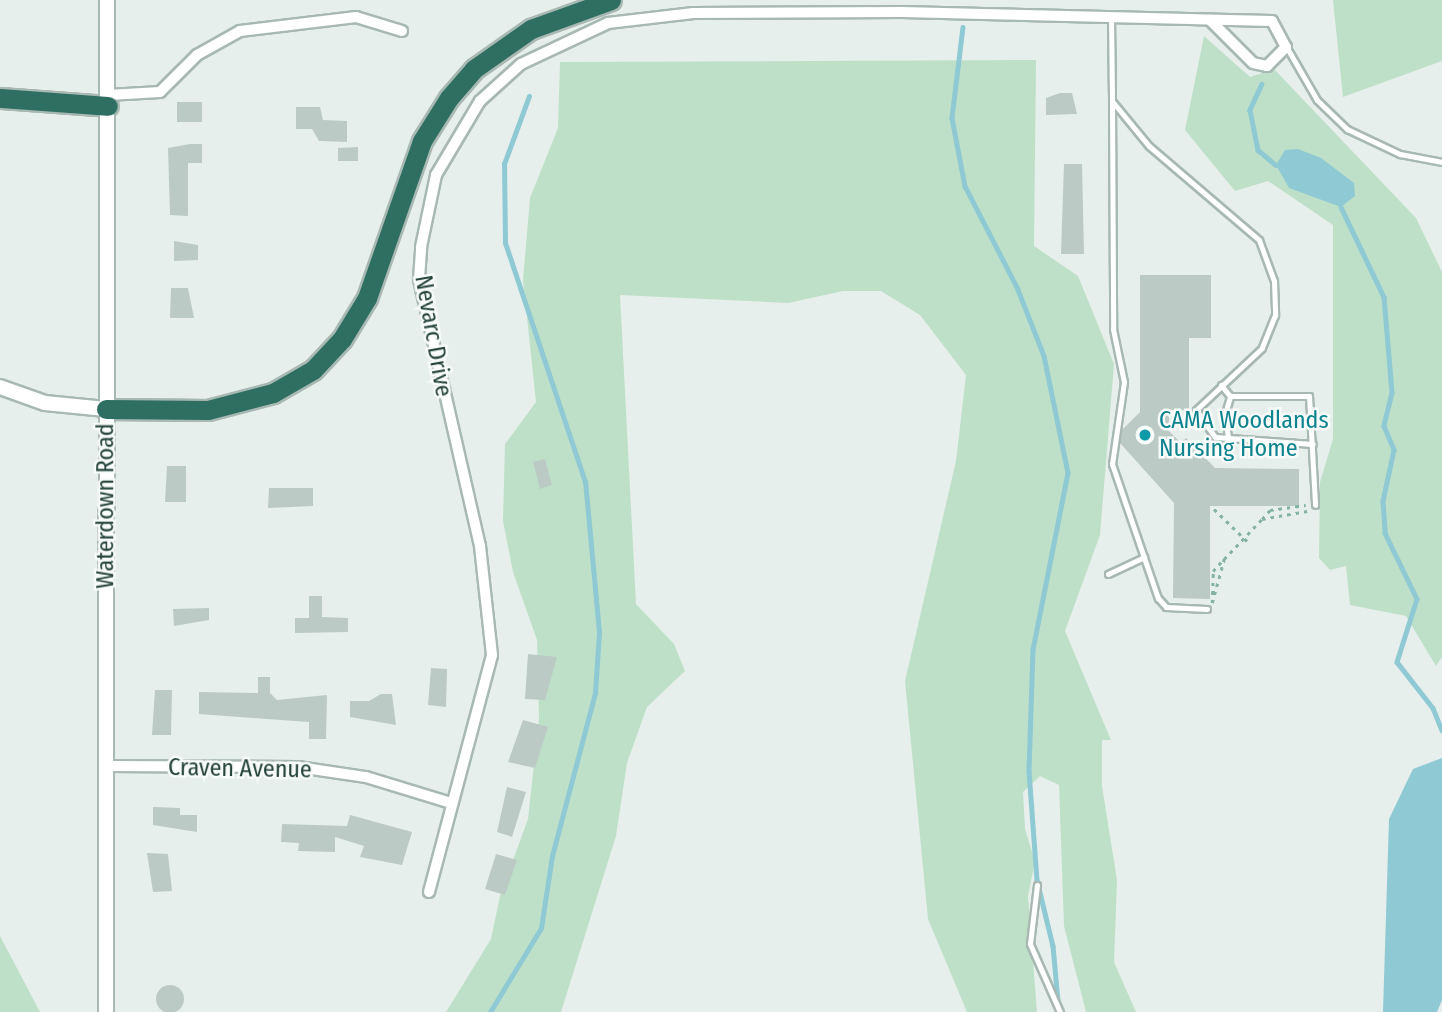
<!DOCTYPE html>
<style>
body{margin:0}
#map{position:relative;width:1442px;height:1012px;overflow:hidden;background:#e6efeb;font-family:"Fira Sans Condensed",sans-serif}
div>[style]{position:absolute}
[style*='--x']{left:calc(var(--x)*1px);top:calc(var(--y)*1px);width:calc(var(--w)*1px);rotate:calc(var(--a)*1deg)}
.green>*{inset:0;background:#bfe0c8}
.water>*{inset:0;background:#8ec9d4}
.stream>*{height:4.5px;margin:-2.25px;padding:0 2.25px;transform-origin:2.25px;border-radius:2.25px;background:#8ec9d4}
.building>*{inset:0;background:#bbcac4}
.round{border-radius:50%}
.path>*{height:2.5px;margin-top:-1.25px;transform-origin:0;background:repeating-linear-gradient(90deg,#86b3a5 0 3.5px,transparent 0 8.5px)}
.roads{filter:drop-shadow(2px 0 #a8b8b2) drop-shadow(-2px 0 #a8b8b2) drop-shadow(0 2px #a8b8b2) drop-shadow(0 -2px #a8b8b2)}
.lane>*{height:5px;margin:-2.5px;padding:0 2.5px;transform-origin:2.5px;border-radius:2.5px;background:#fff}
.street>*{height:10px;margin:-5px;padding:0 5px;transform-origin:5px;border-radius:5px;background:#fff}
.secondary>*{height:14px;margin:-7px;padding:0 7px;transform-origin:7px;border-radius:7px;background:#fff}
.highway>*{height:19px;margin:-9.5px;padding:0 9.5px;transform-origin:9.5px;border-radius:9.5px;background:#2f6f62}
.dots>*{width:19px;height:19px;translate:-50% -50%;box-sizing:border-box;border:4px solid #f7fbf9;border-radius:50%}
span{translate:-50% -50%;white-space:nowrap;text-align:center;line-height:1.15;-webkit-text-stroke:5px #f7fbf9;paint-order:stroke}
.street-label{font-size:24px;color:#24423a}
.culture-label{font-size:24px;color:#0d838f}
.left{translate:0 -50%;text-align:left}
</style>
<div id="map">
<div class="green">
<div style="clip-path:polygon(1333px 0,1442px 0,1442px 61px,1343px 97px)"></div>
<div style="clip-path:polygon(1204px 36px,1250px 77px,1274px 69px,1416px 218px,1442px 272px,1442px 657px,1436px 666px,1406px 616px,1350px 605px,1346px 566px,1330px 570px,1319px 558px,1320px 482px,1333px 439px,1333px 225px,1268px 181px,1235px 191px,1185px 130px)"></div>
<div style="clip-path:polygon(1036px 60px,1034px 246px,1078px 276px,1114px 364px,1100px 535px,1065px 631px,1111px 740px,1102px 740px,1102px 786px,1117px 880px,1114px 962px,1136px 1012px,1086px 1012px,1064px 926px,1059px 785px,1040px 776px,1023px 792px,1025px 829px,1035px 861px,1028px 896px,1037px 1012px,967px 1012px,928px 919px,905px 681px,956px 461px,966px 375px,920px 315px,881px 291px,843px 291px,788px 303px,620px 295px,636px 604px,674px 644px,685px 671px,647px 707px,627px 763px,616px 836px,561px 1012px,446px 1012px,491px 939px,500px 896px,528px 819px,539px 719px,537px 640px,513px 572px,503px 521px,505px 444px,536px 402px,523px 280px,530px 198px,558px 128px,560px 62px)"></div>
<div style="clip-path:polygon(0 936px,40px 1012px,0 1012px)"></div>
</div>
<div class="water">
<div style="clip-path:polygon(1298px 149px,1321px 158px,1354px 183px,1355px 196px,1341px 207px,1289px 188px,1276px 165px,1285px 150px)"></div>
<div style="clip-path:polygon(1442px 758px,1442px 1000px,1437px 1012px,1383px 1012px,1389px 819px,1413px 769px)"></div>
</div>
<div class="stream">
<div style="--x:963;--y:27;--w:92;--a:96.9"></div>
<div style="--x:952;--y:118;--w:69;--a:79.2"></div>
<div style="--x:965;--y:186;--w:114;--a:62.8"></div>
<div style="--x:1017;--y:287;--w:74;--a:68.6"></div>
<div style="--x:1044;--y:356;--w:119;--a:78.4"></div>
<div style="--x:1068;--y:473;--w:180;--a:101.2"></div>
<div style="--x:1033;--y:650;--w:121;--a:91.9"></div>
<div style="--x:1029;--y:771;--w:109;--a:85.8"></div>
<div style="--x:1037;--y:880;--w:68;--a:76.4"></div>
<div style="--x:1053;--y:946;--w:55;--a:84.8"></div>
<div style="--x:1262;--y:84;--w:29;--a:115"></div>
<div style="--x:1250;--y:110;--w:41;--a:78.7"></div>
<div style="--x:1258;--y:150;--w:23;--a:40"></div>
<div style="--x:1341;--y:207;--w:100;--a:64.5"></div>
<div style="--x:1384;--y:297;--w:96;--a:85.2"></div>
<div style="--x:1392;--y:393;--w:34;--a:104"></div>
<div style="--x:1384;--y:426;--w:26;--a:67"></div>
<div style="--x:1394;--y:450;--w:52;--a:102.2"></div>
<div style="--x:1383;--y:501;--w:32;--a:86"></div>
<div style="--x:1385;--y:533;--w:73;--a:64.1"></div>
<div style="--x:1417;--y:599;--w:66;--a:107.6"></div>
<div style="--x:1397;--y:662;--w:58;--a:52"></div>
<div style="--x:1433;--y:708;--w:24;--a:68"></div>
<div style="--x:490;--y:1012;--w:98;--a:-58.7"></div>
<div style="--x:541;--y:928;--w:73;--a:-81.3"></div>
<div style="--x:552;--y:856;--w:169;--a:-75.2"></div>
<div style="--x:595;--y:693;--w:61;--a:-86.2"></div>
<div style="--x:599;--y:632;--w:151;--a:-95.3"></div>
<div style="--x:585;--y:482;--w:252;--a:-108.5"></div>
<div style="--x:505;--y:243;--w:79;--a:-90.7"></div>
<div style="--x:504;--y:164;--w:72;--a:-69.8"></div>
</div>
<div class="building">
<div style="clip-path:polygon(1060px 93px,1072px 93px,1077px 114px,1046px 115px,1046px 98px)"></div>
<div style="clip-path:polygon(177px 102px,202px 102px,202px 122px,177px 122px)"></div>
<div style="clip-path:polygon(296px 107px,320px 107px,323px 120px,347px 121px,347px 142px,319px 141px,312px 129px,296px 129px)"></div>
<div style="clip-path:polygon(190px 144px,202px 144px,202px 163px,188px 163px,188px 216px,170px 215px,168px 148px)"></div>
<div style="clip-path:polygon(358px 147px,358px 161px,338px 161px,338px 148px)"></div>
<div style="clip-path:polygon(1064px 164px,1082px 164px,1084px 254px,1061px 254px)"></div>
<div style="clip-path:polygon(174px 241px,198px 245px,198px 260px,174px 261px)"></div>
<div style="clip-path:polygon(1140px 275px,1211px 275px,1211px 338px,1189px 338px,1189px 410px,1169px 410px,1169px 431px,1181px 443px,1186px 438px,1215px 468px,1299px 469px,1299px 506px,1210px 506px,1210px 599px,1173px 598px,1174px 503px,1120px 443px,1122px 430px,1140px 412px)"></div>
<div style="clip-path:polygon(171px 288px,188px 288px,194px 318px,170px 318px)"></div>
<div style="clip-path:polygon(545px 459px,552px 485px,540px 489px,533px 462px)"></div>
<div style="clip-path:polygon(167px 466px,186px 466px,186px 502px,165px 502px)"></div>
<div style="clip-path:polygon(269px 488px,313px 488px,313px 506px,268px 508px)"></div>
<div style="clip-path:polygon(309px 596px,322px 596px,322px 617px,348px 618px,348px 632px,295px 633px,295px 618px,309px 618px)"></div>
<div style="clip-path:polygon(209px 608px,209px 620px,174px 626px,173px 609px)"></div>
<div style="clip-path:polygon(528px 654px,557px 657px,545px 700px,525px 699px)"></div>
<div style="clip-path:polygon(431px 668px,447px 669px,446px 707px,428px 705px)"></div>
<div style="clip-path:polygon(258px 677px,270px 677px,270px 693px,277px 700px,327px 695px,326px 739px,309px 739px,309px 722px,199px 714px,199px 692px,258px 693px)"></div>
<div style="clip-path:polygon(155px 690px,172px 690px,171px 735px,152px 735px)"></div>
<div style="clip-path:polygon(381px 694px,392px 694px,396px 725px,350px 717px,350px 701px,369px 701px)"></div>
<div style="clip-path:polygon(523px 720px,548px 727px,535px 768px,508px 762px)"></div>
<div style="clip-path:polygon(507px 787px,526px 792px,512px 837px,497px 832px)"></div>
<div style="clip-path:polygon(153px 807px,180px 808px,180px 815px,197px 815px,197px 832px,153px 825px)"></div>
<div style="clip-path:polygon(350px 815px,412px 832px,402px 865px,360px 857px,364px 846px,335px 837px,335px 852px,298px 851px,299px 843px,281px 842px,282px 824px,347px 826px)"></div>
<div style="clip-path:polygon(147px 853px,168px 854px,172px 891px,153px 892px)"></div>
<div style="clip-path:polygon(496px 854px,517px 860px,505px 895px,485px 889px)"></div>
<div class="round" style="left:156px;top:985px;width:28px;height:28px"></div>
</div>
<div class="path">
<div style="--x:1214;--y:509;--w:47;--a:44.1"></div>
<div style="--x:1262;--y:519;--w:12;--a:-48"></div>
<div style="--x:1270;--y:510;--w:36;--a:-8"></div>
<div style="--x:1212;--y:603;--w:46;--a:-74.7"></div>
<div style="--x:1224;--y:559;--w:55;--a:-46.5"></div>
<div style="--x:1262;--y:519;--w:46;--a:-10.1"></div>
<div style="--x:1212;--y:603;--w:32;--a:-88"></div>
<div style="--x:1213;--y:571;--w:13;--a:-48"></div>
</div>
<div class="roads">
<div class="lane">
<div style="--x:1111;--y:16;--w:85;--a:89.3"></div>
<div style="--x:1112;--y:101;--w:58;--a:50.6"></div>
<div style="--x:1149;--y:146;--w:145;--a:40.5"></div>
<div style="--x:1259;--y:240;--w:44;--a:69.9"></div>
<div style="--x:1274;--y:281;--w:34;--a:88"></div>
<div style="--x:1275;--y:315;--w:35;--a:112"></div>
<div style="--x:1262;--y:348;--w:91;--a:136.8"></div>
<div style="--x:1196;--y:410;--w:33;--a:55"></div>
<div style="--x:1215;--y:437;--w:98;--a:4.1"></div>
<div style="--x:1287;--y:48;--w:60;--a:60"></div>
<div style="--x:1317;--y:100;--w:42;--a:44"></div>
<div style="--x:1347;--y:129;--w:59;--a:25.3"></div>
<div style="--x:1400;--y:154;--w:43;--a:10.8"></div>
<div style="--x:1112;--y:101;--w:228;--a:89.7"></div>
<div style="--x:1113;--y:329;--w:54;--a:78.3"></div>
<div style="--x:1124;--y:382;--w:83;--a:98.3"></div>
<div style="--x:1112;--y:464;--w:142;--a:71.1"></div>
<div style="--x:1158;--y:598;--w:12;--a:48"></div>
<div style="--x:1166;--y:607;--w:41;--a:2.8"></div>
<div style="--x:1221;--y:385;--w:14;--a:51"></div>
<div style="--x:1230;--y:396;--w:79;--a:0"></div>
<div style="--x:1309;--y:396;--w:109;--a:86.8"></div>
<div style="--x:1228;--y:438;--w:24;--a:-97"></div>
<div style="--x:1225;--y:414;--w:19;--a:-74"></div>
<div style="--x:1108;--y:574;--w:40;--a:-25"></div>
<div style="--x:1037;--y:885;--w:59;--a:96.8"></div>
<div style="--x:1030;--y:944;--w:74;--a:66.2"></div>
</div>
<div class="street">
<div style="--x:108;--y:95;--w:52;--a:-3.3"></div>
<div style="--x:160;--y:92;--w:52;--a:-45"></div>
<div style="--x:197;--y:55;--w:49;--a:-29.2"></div>
<div style="--x:240;--y:31;--w:117;--a:-6.9"></div>
<div style="--x:356;--y:17;--w:48;--a:16.9"></div>
<div style="--x:108;--y:766;--w:190;--a:0.3"></div>
<div style="--x:298;--y:767;--w:69;--a:8.4"></div>
<div style="--x:366;--y:777;--w:89;--a:17"></div>
<div style="--x:429;--y:892;--w:245;--a:-75.1"></div>
<div style="--x:492;--y:655;--w:110;--a:-96.3"></div>
<div style="--x:480;--y:546;--w:274;--a:-102.9"></div>
<div style="--x:419;--y:279;--w:32;--a:-86"></div>
<div style="--x:421;--y:247;--w:74;--a:-78.2"></div>
<div style="--x:436;--y:175;--w:86;--a:-59.3"></div>
<div style="--x:480;--y:101;--w:55;--a:-42.1"></div>
<div style="--x:521;--y:64;--w:96;--a:-25.2"></div>
<div style="--x:608;--y:23;--w:86;--a:-6.7"></div>
<div style="--x:693;--y:13;--w:209;--a:-0.3"></div>
<div style="--x:902;--y:12;--w:370;--a:1.4"></div>
<div style="--x:1272;--y:21;--w:30;--a:62"></div>
<div style="--x:1286;--y:47;--w:27;--a:135"></div>
<div style="--x:1267;--y:66;--w:14;--a:-168"></div>
<div style="--x:1253;--y:63;--w:61;--a:-135"></div>
</div>
<div class="secondary">
<div style="--x:0;--y:387;--w:48;--a:19.6"></div>
<div style="--x:45;--y:403;--w:61;--a:5.6"></div>
<div style="--x:106;--y:1012;--w:1012;--a:-89.94"></div>
</div>
<div class="highway">
<div style="--x:0;--y:98;--w:108;--a:4.2"></div>
<div style="--x:106;--y:409;--w:102;--a:0.6"></div>
<div style="--x:208;--y:410;--w:67;--a:-14.7"></div>
<div style="--x:273;--y:393;--w:46;--a:-29.9"></div>
<div style="--x:313;--y:370;--w:42;--a:-46.9"></div>
<div style="--x:342;--y:339;--w:48;--a:-58.6"></div>
<div style="--x:367;--y:298;--w:166;--a:-70.7"></div>
<div style="--x:422;--y:141;--w:51;--a:-57.9"></div>
<div style="--x:449;--y:98;--w:38;--a:-49"></div>
<div style="--x:474;--y:69;--w:70;--a:-35.1"></div>
<div style="--x:531;--y:29;--w:85;--a:-19.9"></div>
</div>
</div>
<div class="dots">
<div style="left:1145px;top:435px;background:#0f9aa8"></div>
</div>
<div class="street-label">
<span style="left:433px;top:336px;rotate:80deg">Nevarc Drive</span>
<span style="left:106px;top:506px;rotate:-90deg">Waterdown Road</span>
<span style="left:240px;top:769px;rotate:1deg">Craven Avenue</span>
</div>
<div class="culture-label">
<span class="left" style="left:1159px;top:435px">CAMA Woodlands<br>Nursing Home</span>
</div>
</div>
